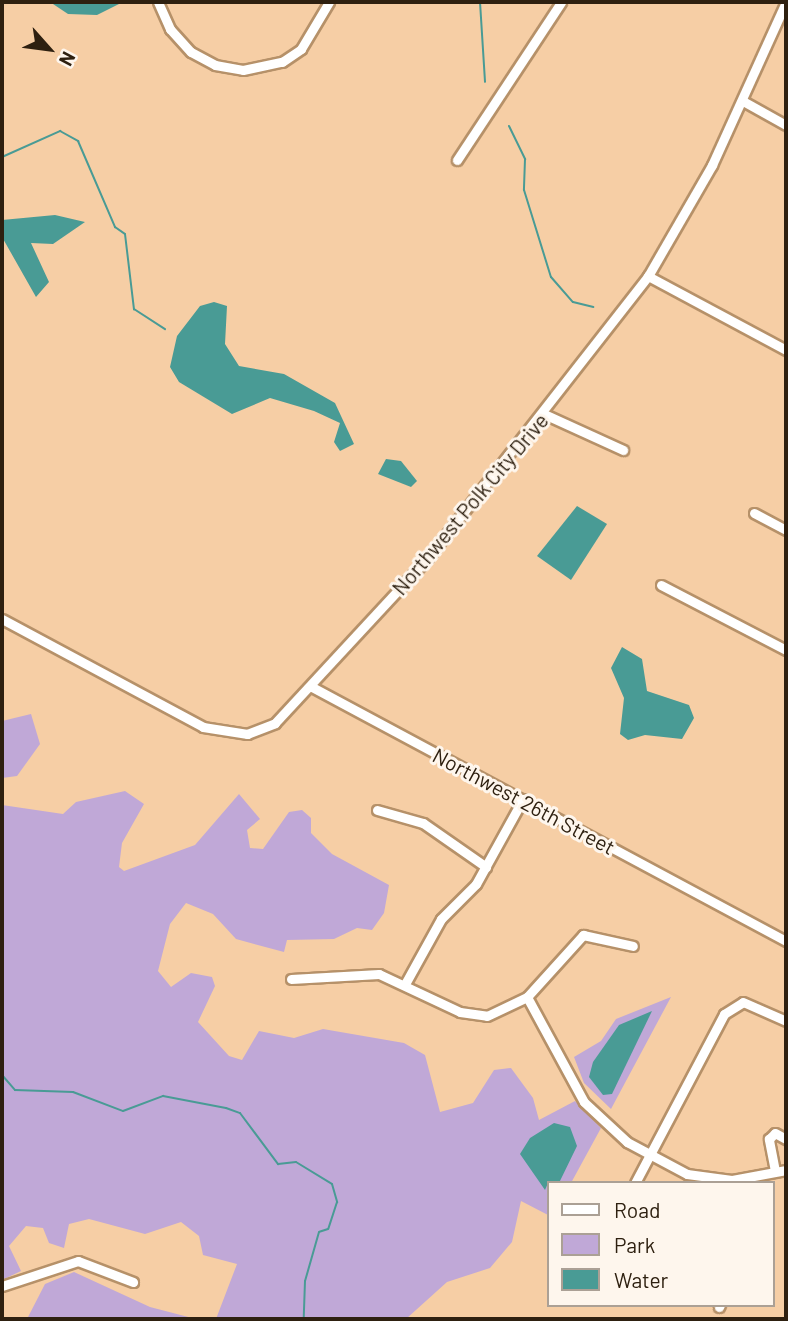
<!DOCTYPE html>
<style>
body{margin:0}
#map{position:relative;width:788px;height:1321px;overflow:hidden;background:#f6cea5;font-family:Barlow,sans-serif}
div>[style]{position:absolute}
[style*='--x']{left:calc(var(--x)*1px);top:calc(var(--y)*1px);width:calc(var(--w)*1px);rotate:calc(var(--a)*1deg)}
.green>*{inset:0;background:#c0a8d7}
.water>*{inset:0;background:#499b95}
.stream>*{height:2px;margin:-1px;padding:0 1px;transform-origin:1px;border-radius:1px;background:#499b95}
.roads{filter:drop-shadow(2px 0 #b69169) drop-shadow(-2px 0 #b69169) drop-shadow(0 2px #b69169) drop-shadow(0 -2px #b69169)}
.minor>*{height:9px;margin:-4.5px;padding:0 4.5px;transform-origin:4.5px;border-radius:4.5px;background:#fff}
span{translate:-50% -50%;white-space:nowrap;text-align:center;line-height:1.15;-webkit-text-stroke:6px #fef6ed;paint-order:stroke}
.street-label{font-size:21px;color:#2e2010}
.frame{position:absolute;inset:0;border:4px solid #2e2010;pointer-events:none}
.legend{position:absolute;left:547px;top:1181px;width:228px;height:126px;box-sizing:border-box;background:#fef6ed;border:2px solid #aba095;margin:0;padding:9px 12px;list-style:none;font-size:21px;color:#2e2010}
.legend li{display:flex;align-items:center;gap:14px;height:35px}
.legend b{width:35px;border:2px solid #aba095}
.north{position:absolute;left:14px;top:14px;width:70px;height:70px;-webkit-text-stroke:5px #fef6ed;paint-order:stroke;rotate:118deg;font-size:19px;font-weight:700;line-height:28px;text-align:center;color:#2e2010}
.north::after{content:'';display:block;margin:auto;width:24px;height:32px;background:#2e2010;clip-path:polygon(50% 0,100% 100%,50% 72%,0 100%)}
</style>
<div id="map">
<div class="green">
<div style="clip-path:polygon(31px 714px,40px 744px,17px 776px,2px 778px,2px 721px)"></div>
<div style="clip-path:polygon(125px 791px,144px 804px,122px 843px,119px 867px,124px 871px,195px 845px,239px 794px,260px 819px,247px 830px,250px 848px,263px 849px,289px 812px,302px 810px,311px 818px,311px 833px,332px 854px,389px 885px,384px 913px,372px 930px,357px 928px,334px 939px,287px 940px,284px 952px,236px 939px,213px 914px,186px 903px,170px 924px,158px 971px,171px 987px,191px 973px,212px 977px,215px 986px,198px 1022px,229px 1056px,242px 1060px,259px 1031px,294px 1038px,323px 1029px,404px 1043px,425px 1055px,440px 1112px,473px 1103px,494px 1070px,511px 1068px,533px 1098px,539px 1120px,575px 1101px,601px 1128px,571px 1183px,548px 1183px,548px 1215px,521px 1201px,512px 1242px,490px 1268px,447px 1282px,406px 1319px,216px 1319px,237px 1264px,203px 1255px,199px 1236px,181px 1222px,145px 1234px,89px 1219px,69px 1224px,64px 1248px,49px 1243px,43px 1228px,26px 1226px,9px 1246px,21px 1271px,2px 1280px,2px 805px,63px 814px,76px 802px)"></div>
<div style="clip-path:polygon(671px 997px,611px 1109px,584px 1083px,574px 1057px,601px 1041px,616px 1019px)"></div>
<div style="clip-path:polygon(74px 1272px,150px 1307px,196px 1319px,27px 1319px,45px 1284px)"></div>
</div>
<div class="water">
<div style="clip-path:polygon(50px 2px,123px 2px,97px 15px,68px 14px)"></div>
<div style="clip-path:polygon(55px 215px,85px 222px,53px 244px,31px 243px,49px 282px,36px 297px,2px 237px,2px 220px)"></div>
<div style="clip-path:polygon(214px 302px,227px 306px,225px 344px,239px 366px,284px 374px,335px 403px,354px 444px,340px 451px,334px 442px,340px 423px,314px 411px,270px 398px,232px 414px,179px 382px,170px 367px,177px 336px,200px 306px)"></div>
<div style="clip-path:polygon(386px 459px,401px 461px,417px 481px,411px 487px,378px 474px)"></div>
<div style="clip-path:polygon(577px 506px,607px 524px,571px 580px,537px 556px)"></div>
<div style="clip-path:polygon(622px 647px,642px 659px,647px 691px,689px 705px,694px 718px,682px 739px,645px 735px,628px 740px,620px 734px,624px 698px,611px 668px)"></div>
<div style="clip-path:polygon(652px 1011px,612px 1094px,603px 1095px,589px 1077px,593px 1062px,619px 1025px)"></div>
<div style="clip-path:polygon(554px 1123px,570px 1127px,577px 1146px,559px 1183px,548px 1183px,545px 1190px,520px 1154px,530px 1138px)"></div>
</div>
<div class="stream">
<div style="--x:480;--y:2;--w:80;--a:86.4"></div>
<div style="--x:509;--y:126;--w:37;--a:64"></div>
<div style="--x:525;--y:159;--w:31;--a:92"></div>
<div style="--x:524;--y:190;--w:91;--a:72.8"></div>
<div style="--x:551;--y:277;--w:33;--a:49"></div>
<div style="--x:573;--y:302;--w:21;--a:14"></div>
<div style="--x:2;--y:157;--w:64;--a:-24.1"></div>
<div style="--x:60;--y:131;--w:21;--a:29"></div>
<div style="--x:78;--y:141;--w:94;--a:66.7"></div>
<div style="--x:115;--y:227;--w:12;--a:35"></div>
<div style="--x:125;--y:234;--w:76;--a:83.2"></div>
<div style="--x:134;--y:309;--w:37;--a:33"></div>
<div style="--x:2;--y:1075;--w:20;--a:49"></div>
<div style="--x:15;--y:1090;--w:58;--a:2"></div>
<div style="--x:73;--y:1092;--w:53;--a:20.8"></div>
<div style="--x:123;--y:1111;--w:43;--a:-20.6"></div>
<div style="--x:163;--y:1096;--w:64;--a:10.8"></div>
<div style="--x:226;--y:1108;--w:15;--a:20"></div>
<div style="--x:240;--y:1113;--w:64;--a:53.3"></div>
<div style="--x:278;--y:1164;--w:18;--a:-6"></div>
<div style="--x:296;--y:1162;--w:42;--a:31.4"></div>
<div style="--x:332;--y:1184;--w:19;--a:74"></div>
<div style="--x:337;--y:1202;--w:28;--a:108"></div>
<div style="--x:328;--y:1229;--w:9;--a:162"></div>
<div style="--x:319;--y:1232;--w:51;--a:105.9"></div>
<div style="--x:305;--y:1281;--w:38;--a:92"></div>
</div>
<div class="roads">
<div class="minor">
<div style="--x:158;--y:2;--w:30;--a:66"></div>
<div style="--x:170;--y:29;--w:31;--a:48"></div>
<div style="--x:191;--y:52;--w:27;--a:28"></div>
<div style="--x:215;--y:65;--w:28;--a:10"></div>
<div style="--x:243;--y:70;--w:40;--a:-12"></div>
<div style="--x:282;--y:62;--w:23;--a:-34"></div>
<div style="--x:301;--y:49;--w:55;--a:-59.2"></div>
<div style="--x:743;--y:101;--w:49;--a:29.2"></div>
<div style="--x:457;--y:160;--w:189;--a:-56.6"></div>
<div style="--x:648;--y:276;--w:157;--a:28.2"></div>
<div style="--x:544;--y:414;--w:87;--a:24.5"></div>
<div style="--x:754;--y:513;--w:36;--a:28"></div>
<div style="--x:661;--y:585;--w:141;--a:27.5"></div>
<div style="--x:2;--y:619;--w:228;--a:28.2"></div>
<div style="--x:203;--y:727;--w:45;--a:9"></div>
<div style="--x:247;--y:734;--w:30;--a:-21"></div>
<div style="--x:275;--y:723;--w:224;--a:-47.2"></div>
<div style="--x:427;--y:559;--w:359;--a:-52"></div>
<div style="--x:648;--y:276;--w:128;--a:-60"></div>
<div style="--x:712;--y:165;--w:179;--a:-65.6"></div>
<div style="--x:312;--y:687;--w:538;--a:28.19"></div>
<div style="--x:377;--y:810;--w:48;--a:15.8"></div>
<div style="--x:423;--y:823;--w:77;--a:34.9"></div>
<div style="--x:291;--y:979;--w:88;--a:-3.3"></div>
<div style="--x:379;--y:974;--w:89;--a:25.1"></div>
<div style="--x:460;--y:1012;--w:27;--a:8"></div>
<div style="--x:487;--y:1016;--w:44;--a:-25.4"></div>
<div style="--x:527;--y:997;--w:84;--a:-47.9"></div>
<div style="--x:583;--y:935;--w:51;--a:12.4"></div>
<div style="--x:405;--y:984;--w:74;--a:-61"></div>
<div style="--x:441;--y:919;--w:49;--a:-45"></div>
<div style="--x:476;--y:884;--w:97;--a:-61.1"></div>
<div style="--x:527;--y:997;--w:119;--a:61.5"></div>
<div style="--x:584;--y:1102;--w:59;--a:42.9"></div>
<div style="--x:627;--y:1142;--w:68;--a:28.1"></div>
<div style="--x:687;--y:1174;--w:45;--a:7.6"></div>
<div style="--x:732;--y:1180;--w:55;--a:-10.5"></div>
<div style="--x:775;--y:1171;--w:33;--a:-101"></div>
<div style="--x:769;--y:1139;--w:8;--a:-45"></div>
<div style="--x:775;--y:1133;--w:13;--a:29"></div>
<div style="--x:635;--y:1183;--w:191;--a:-62.2"></div>
<div style="--x:724;--y:1014;--w:22;--a:-32"></div>
<div style="--x:743;--y:1002;--w:47;--a:23.8"></div>
<div style="--x:2;--y:1286;--w:80;--a:-18.2"></div>
<div style="--x:78;--y:1261;--w:59;--a:20.9"></div>
<div style="--x:719;--y:1307;--w:2;--a:-63"></div>
</div>
</div>
<div class="street-label">
<span style="left:470px;top:504px;rotate:-50deg">Northwest Polk City Drive</span>
<span style="left:524px;top:801px;rotate:28deg">Northwest 26th Street</span>
</div>
<div class="frame"></div>
<ul class="legend">
<li><b style="height:9px;background:#fff"></b>Road</li>
<li><b style="height:19px;background:#c0a8d7"></b>Park</li>
<li><b style="height:19px;background:#499b95"></b>Water</li>
</ul>
<div class="north">N</div>
</div>
